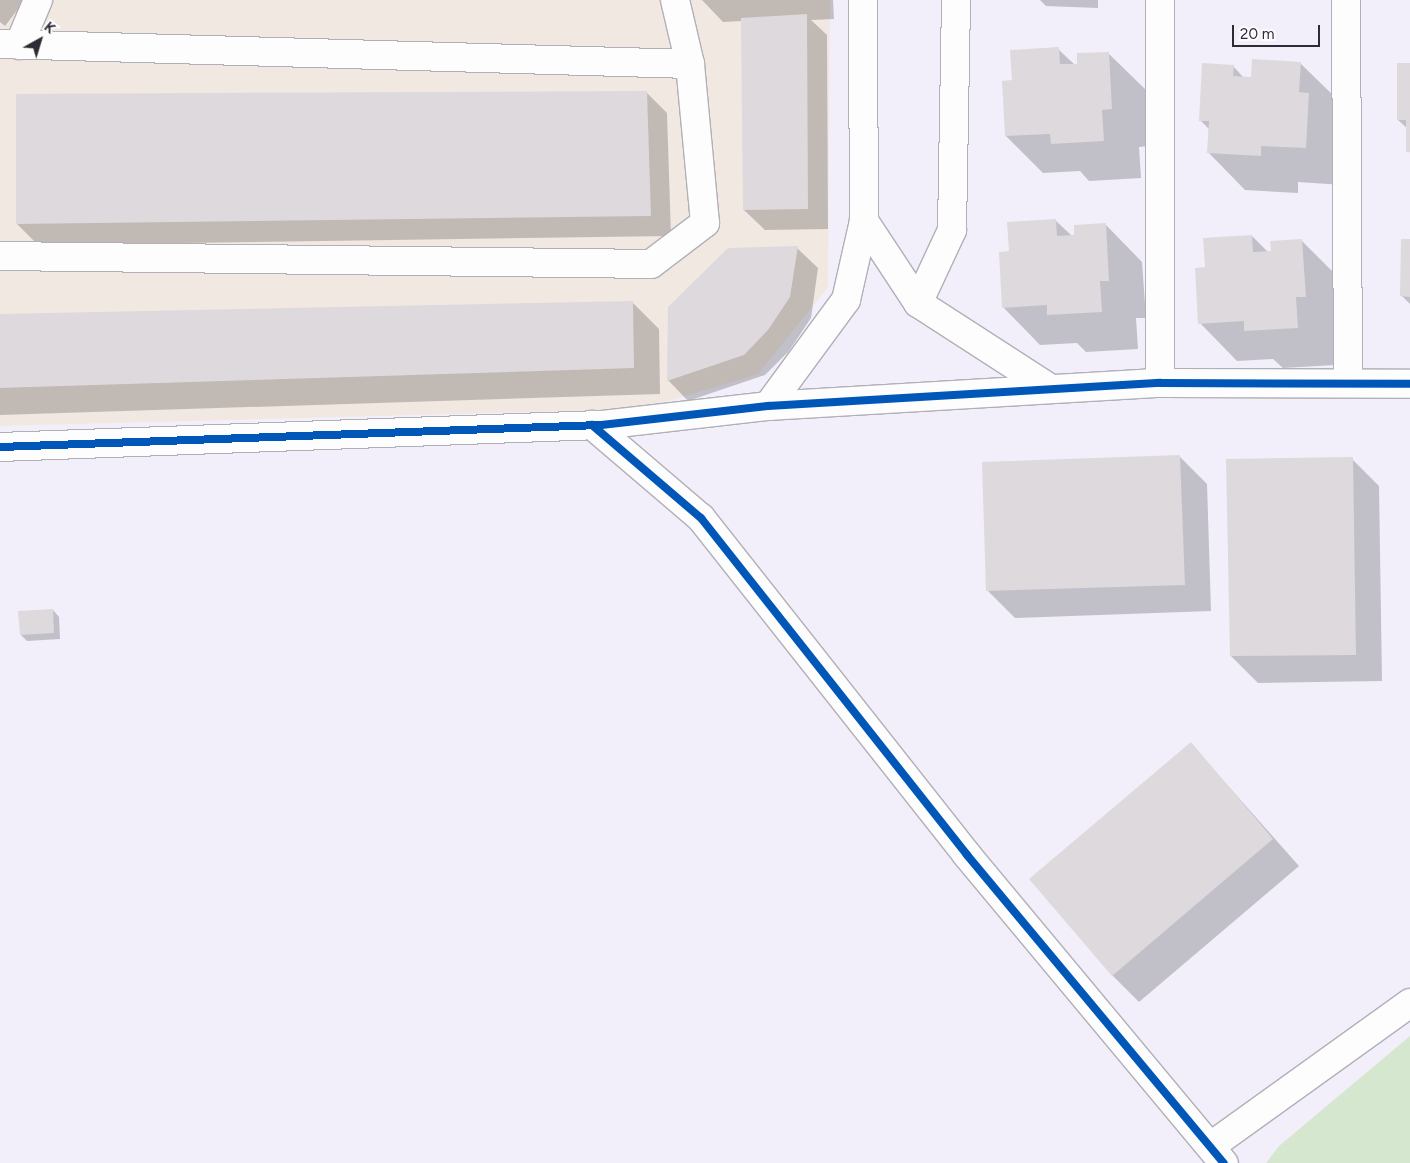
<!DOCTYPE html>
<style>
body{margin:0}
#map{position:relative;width:1410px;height:1163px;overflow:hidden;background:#f2effa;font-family:Figtree,sans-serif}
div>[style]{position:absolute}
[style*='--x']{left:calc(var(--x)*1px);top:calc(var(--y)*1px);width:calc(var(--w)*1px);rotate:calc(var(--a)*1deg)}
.industrial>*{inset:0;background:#f1e8e2}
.green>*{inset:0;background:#d6e7cf}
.shadow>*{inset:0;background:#0003}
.building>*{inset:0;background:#ddd9dc}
.roads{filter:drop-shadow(1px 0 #b1afb7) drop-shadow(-1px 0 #b1afb7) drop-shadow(0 1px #b1afb7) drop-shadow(0 -1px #b1afb7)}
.minor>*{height:28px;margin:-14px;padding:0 14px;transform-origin:14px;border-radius:14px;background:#fdfdfe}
.cycleway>*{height:8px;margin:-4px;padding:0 4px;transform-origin:4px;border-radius:4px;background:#0057b8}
span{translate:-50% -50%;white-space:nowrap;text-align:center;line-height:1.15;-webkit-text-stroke:5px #fcfbff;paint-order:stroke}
.north{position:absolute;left:15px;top:15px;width:50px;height:50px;-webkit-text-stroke:4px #fcfbff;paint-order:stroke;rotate:39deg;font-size:14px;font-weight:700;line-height:20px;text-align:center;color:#2e2b32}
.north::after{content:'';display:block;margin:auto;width:18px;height:22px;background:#2e2b32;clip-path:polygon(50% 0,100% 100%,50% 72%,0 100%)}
.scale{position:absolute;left:1232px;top:25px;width:88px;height:22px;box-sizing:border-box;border:2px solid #2e2b32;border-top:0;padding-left:6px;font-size:15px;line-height:18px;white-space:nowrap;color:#2e2b32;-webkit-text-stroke:4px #fcfbff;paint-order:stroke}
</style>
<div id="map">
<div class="industrial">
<div style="clip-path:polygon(0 0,830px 0,828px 287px,758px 374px,642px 409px,0 426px)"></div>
</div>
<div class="green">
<div style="clip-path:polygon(1410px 1036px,1410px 1163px,1266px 1163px,1279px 1146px)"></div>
</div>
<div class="shadow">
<div style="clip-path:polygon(0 0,25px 0,5px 26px,0 22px)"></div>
<div style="clip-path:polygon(833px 0,834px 19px,811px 20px,827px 35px,828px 229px,765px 230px,744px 210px,742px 21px,723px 22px,702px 0)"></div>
<div style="clip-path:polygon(1040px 0,1098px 0,1098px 8px,1046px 6px)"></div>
<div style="clip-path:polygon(1058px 49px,1075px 65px,1108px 53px,1146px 90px,1149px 146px,1139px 147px,1141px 178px,1089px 181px,1080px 171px,1043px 173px,1006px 136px,1013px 81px)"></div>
<div style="clip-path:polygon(1300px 63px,1338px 100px,1343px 185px,1298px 182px,1298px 193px,1245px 190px,1208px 152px,1209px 129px,1200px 120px,1233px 66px,1244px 78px,1252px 78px)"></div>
<div style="clip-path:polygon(1410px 64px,1410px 154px,1408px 129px,1398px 120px)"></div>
<div style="clip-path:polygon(646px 92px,667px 113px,671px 236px,38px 245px,17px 224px)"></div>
<div style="clip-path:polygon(1055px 220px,1072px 236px,1105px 224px,1142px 262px,1146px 318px,1136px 318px,1138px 349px,1086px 352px,1077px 343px,1040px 345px,1003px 307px,1010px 253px)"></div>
<div style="clip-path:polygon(1252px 236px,1269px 253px,1302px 241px,1339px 278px,1342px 334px,1333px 334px,1335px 365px,1283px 368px,1273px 359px,1237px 361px,1200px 323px,1207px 269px)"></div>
<div style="clip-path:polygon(1410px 240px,1410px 304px,1402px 296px)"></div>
<div style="clip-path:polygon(797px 248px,818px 268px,811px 318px,789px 351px,765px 375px,688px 401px,668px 380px)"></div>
<div style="clip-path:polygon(632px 302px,659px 329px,660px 394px,0 415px,0 316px)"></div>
<div style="clip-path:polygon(1180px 457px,1207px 484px,1211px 611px,1015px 618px,988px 591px)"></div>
<div style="clip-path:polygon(1352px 459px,1379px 486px,1382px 681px,1258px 683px,1231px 656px)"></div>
<div style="clip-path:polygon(53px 610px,59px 617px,60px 639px,27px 641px,21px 635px)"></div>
<div style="clip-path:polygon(1191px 744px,1299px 866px,1139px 1002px,1112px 975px)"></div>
</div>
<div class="building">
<div style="clip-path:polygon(807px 14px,808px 209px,743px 210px,741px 18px)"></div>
<div style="clip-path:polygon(1059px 47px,1060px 64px,1077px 64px,1077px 53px,1109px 52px,1112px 109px,1102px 110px,1104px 141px,1051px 144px,1050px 134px,1005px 136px,1002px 81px,1012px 80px,1010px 50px)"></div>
<div style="clip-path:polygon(1252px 59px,1301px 62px,1299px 92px,1309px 93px,1306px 148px,1261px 146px,1261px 156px,1207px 153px,1209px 121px,1199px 121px,1202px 63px,1234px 65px,1233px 76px,1251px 77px)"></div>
<div style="clip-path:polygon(1397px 63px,1410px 63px,1410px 152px,1406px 152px,1406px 120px,1397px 120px)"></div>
<div style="clip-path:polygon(647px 91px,651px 216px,16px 224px,16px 94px)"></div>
<div style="clip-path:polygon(1056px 219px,1057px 236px,1074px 235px,1074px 225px,1106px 223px,1109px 281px,1100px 281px,1102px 312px,1047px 315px,1047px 305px,1002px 308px,999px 252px,1009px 251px,1007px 222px)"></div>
<div style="clip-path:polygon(1252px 235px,1253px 252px,1271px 251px,1270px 241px,1302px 239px,1306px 297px,1296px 297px,1298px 328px,1244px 331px,1244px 321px,1198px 324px,1195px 268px,1205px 267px,1203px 238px)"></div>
<div style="clip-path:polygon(1401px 239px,1410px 239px,1410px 297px,1400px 296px)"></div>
<div style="clip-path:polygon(798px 246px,790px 297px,768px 330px,744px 355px,667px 381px,668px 307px,728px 248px)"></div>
<div style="clip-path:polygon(633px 301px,634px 368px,0 388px,0 314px)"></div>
<div style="clip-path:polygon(1180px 455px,1185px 585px,986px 591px,982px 462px)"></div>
<div style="clip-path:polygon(1353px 457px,1356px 655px,1230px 656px,1226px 459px)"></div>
<div style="clip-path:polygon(53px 609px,54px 633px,20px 635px,18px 611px)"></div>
<div style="clip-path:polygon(1191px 742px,1273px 839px,1112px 976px,1029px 879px)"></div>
</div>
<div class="roads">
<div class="minor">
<div style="--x:1346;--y:0;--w:383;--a:89.7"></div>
<div style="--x:0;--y:44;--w:690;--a:1.66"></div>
<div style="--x:690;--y:64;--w:66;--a:-103.2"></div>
<div style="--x:19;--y:45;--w:49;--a:-67.1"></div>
<div style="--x:864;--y:221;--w:98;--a:56.6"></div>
<div style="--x:918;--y:303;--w:158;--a:32.9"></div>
<div style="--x:0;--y:256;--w:651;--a:0.7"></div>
<div style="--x:651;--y:264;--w:68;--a:-37.2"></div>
<div style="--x:705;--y:223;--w:160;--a:-95.4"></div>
<div style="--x:918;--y:303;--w:81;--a:-65"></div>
<div style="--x:952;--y:230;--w:230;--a:-89"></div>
<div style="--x:1160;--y:383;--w:383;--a:-90"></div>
<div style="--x:768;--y:406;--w:132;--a:-53.7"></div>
<div style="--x:846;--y:300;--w:81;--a:-77.2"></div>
<div style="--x:864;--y:221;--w:221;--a:-90.3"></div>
<div style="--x:592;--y:425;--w:143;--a:40.5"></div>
<div style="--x:701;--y:518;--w:429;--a:51.7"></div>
<div style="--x:967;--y:855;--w:401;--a:50.2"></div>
<div style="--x:0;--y:447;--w:601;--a:-2.1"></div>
<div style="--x:601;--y:425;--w:168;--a:-6.5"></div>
<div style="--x:768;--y:406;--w:393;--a:-3.4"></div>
<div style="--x:1160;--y:383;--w:250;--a:0.2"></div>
<div style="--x:1211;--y:1146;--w:245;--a:-35.7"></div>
</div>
</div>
<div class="cycleway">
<div style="--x:592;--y:425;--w:143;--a:40.5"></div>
<div style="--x:701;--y:518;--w:429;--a:51.7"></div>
<div style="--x:967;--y:855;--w:401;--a:50.2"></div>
<div style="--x:0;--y:447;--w:601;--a:-2.1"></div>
<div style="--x:601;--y:425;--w:168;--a:-6.5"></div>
<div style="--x:768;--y:406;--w:393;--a:-3.4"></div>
<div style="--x:1160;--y:383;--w:250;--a:0.2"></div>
</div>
<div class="north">K</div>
<div class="scale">20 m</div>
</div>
